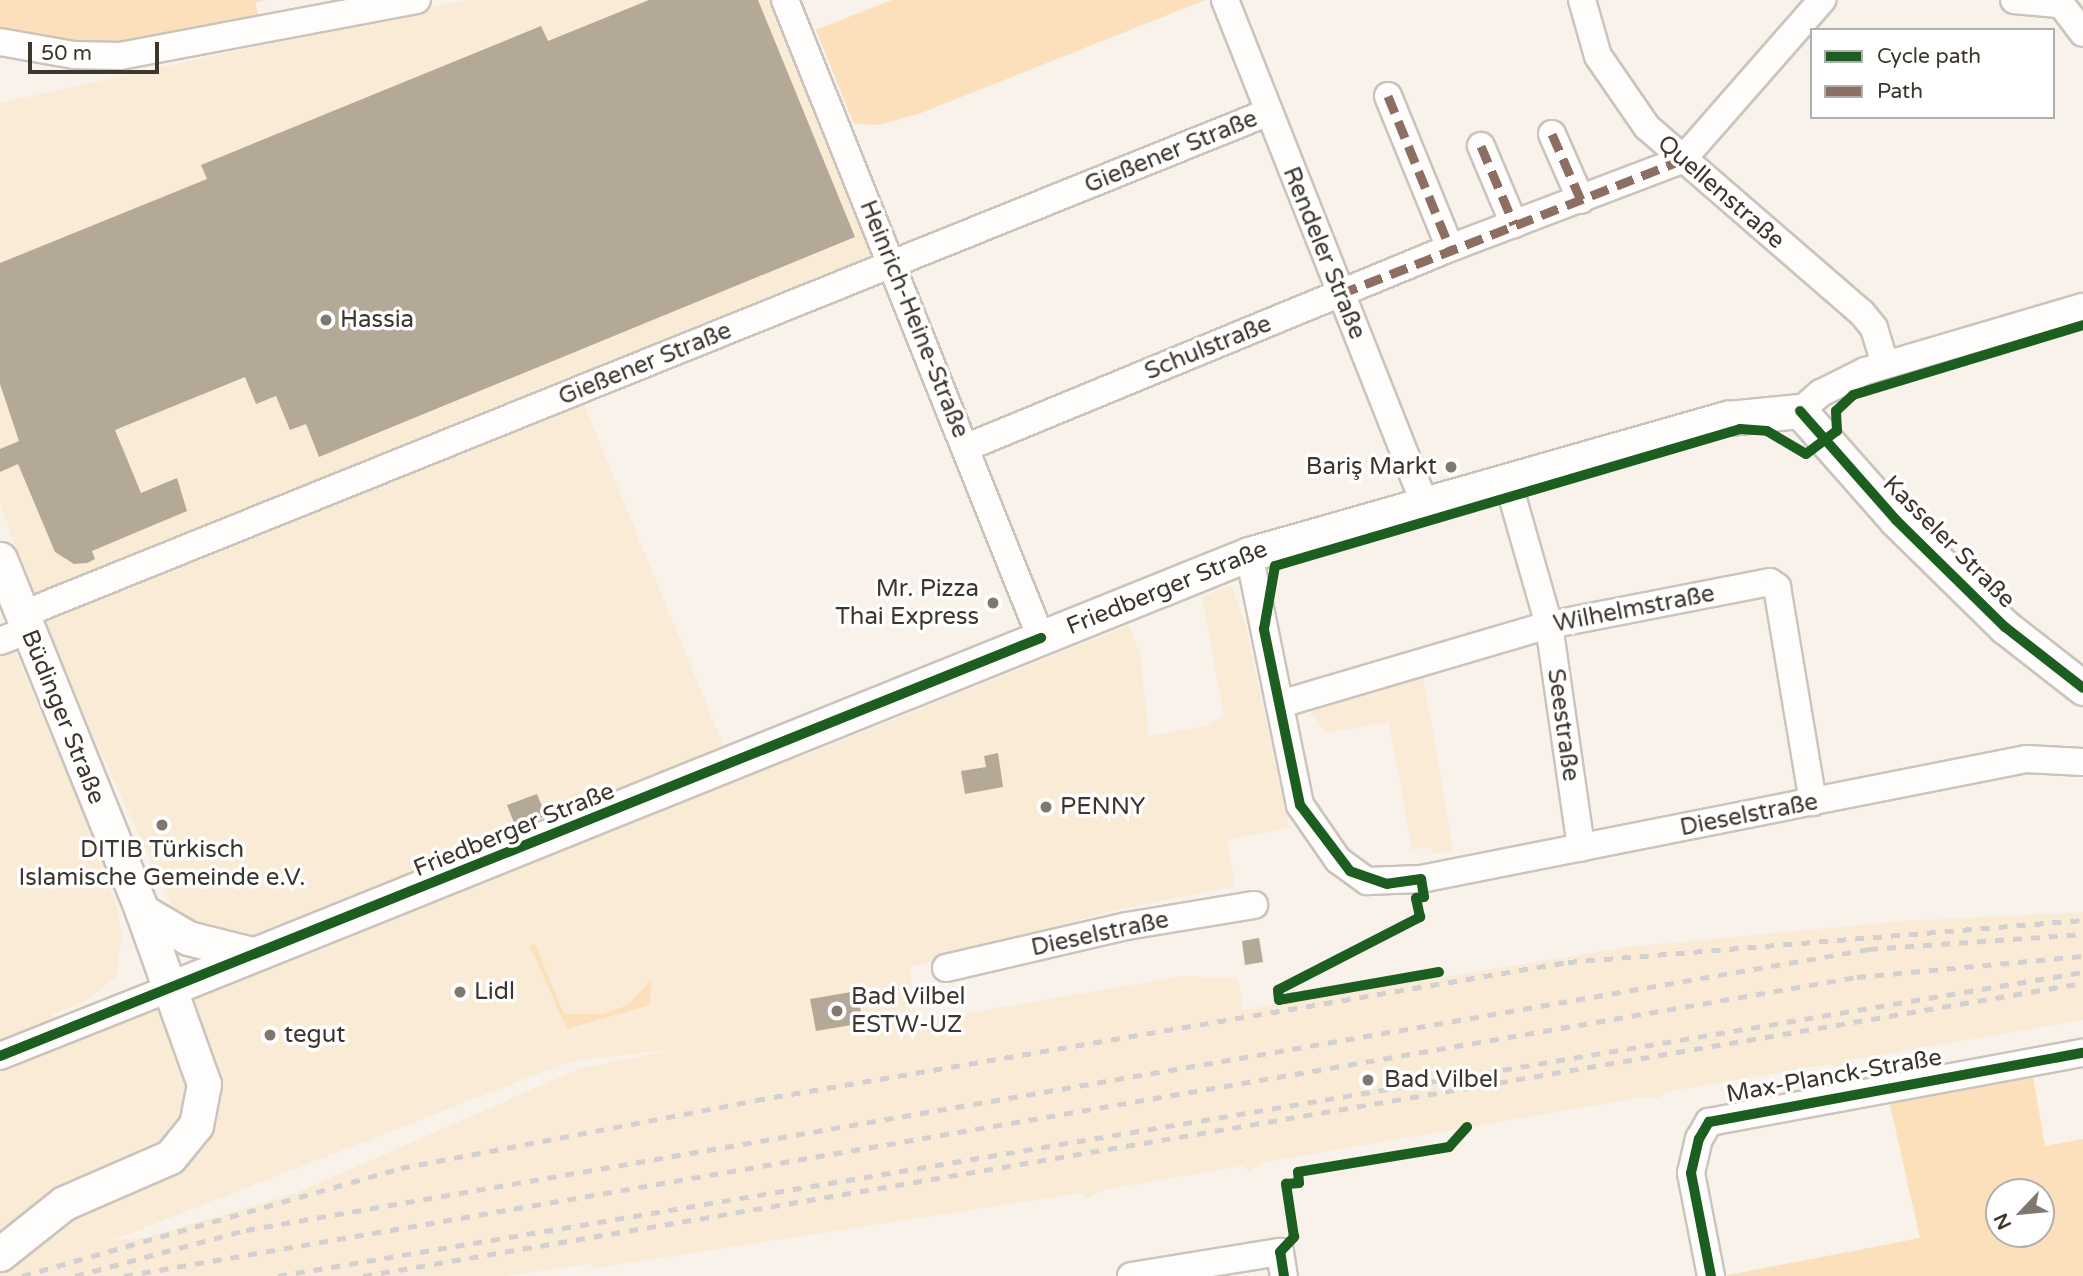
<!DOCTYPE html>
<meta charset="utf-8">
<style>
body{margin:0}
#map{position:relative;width:2083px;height:1276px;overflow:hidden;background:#f8f2eb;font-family:"Varela Round",sans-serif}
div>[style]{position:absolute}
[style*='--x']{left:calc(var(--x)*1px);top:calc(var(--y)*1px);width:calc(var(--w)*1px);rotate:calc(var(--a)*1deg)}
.built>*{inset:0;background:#faebd7}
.green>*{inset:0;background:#fbe0bb}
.building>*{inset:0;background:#b4a897}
.roads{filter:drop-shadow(2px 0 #cac4bc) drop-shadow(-2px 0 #cac4bc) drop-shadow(0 2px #cac4bc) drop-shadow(0 -2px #cac4bc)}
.minor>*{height:26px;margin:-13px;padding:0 13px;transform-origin:13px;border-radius:13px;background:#fefdfc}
.major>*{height:33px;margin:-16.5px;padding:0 16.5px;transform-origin:16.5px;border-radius:16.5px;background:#fefdfc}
.rail>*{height:5px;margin-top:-2.5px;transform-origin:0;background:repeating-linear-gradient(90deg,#d3d1cf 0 9px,transparent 0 18px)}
.quiet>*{height:9px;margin-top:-4.5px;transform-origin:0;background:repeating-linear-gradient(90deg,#8d6e63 0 18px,transparent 0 27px)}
.cycleway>*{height:10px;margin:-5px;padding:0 5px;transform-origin:5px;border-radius:5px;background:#1b5e20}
.dots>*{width:19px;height:19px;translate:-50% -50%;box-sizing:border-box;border:4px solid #fff;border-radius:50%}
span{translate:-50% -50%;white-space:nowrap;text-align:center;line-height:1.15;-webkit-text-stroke:7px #fff;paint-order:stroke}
.street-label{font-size:24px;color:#3c362c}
.poi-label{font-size:24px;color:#3c362c}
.left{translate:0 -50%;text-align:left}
.right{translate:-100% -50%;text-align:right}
.legend{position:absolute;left:1810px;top:28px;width:245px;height:91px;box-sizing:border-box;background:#fff;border:2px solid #b1afab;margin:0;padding:9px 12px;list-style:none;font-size:21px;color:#3c362c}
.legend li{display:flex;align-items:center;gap:14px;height:35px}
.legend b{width:35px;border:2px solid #b1afab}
.north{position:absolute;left:1985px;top:1178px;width:70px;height:70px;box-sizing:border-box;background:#fff;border:2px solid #b1afab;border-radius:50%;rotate:244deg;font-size:19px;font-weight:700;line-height:28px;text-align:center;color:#3c362c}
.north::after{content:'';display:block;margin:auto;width:24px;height:32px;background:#7e786f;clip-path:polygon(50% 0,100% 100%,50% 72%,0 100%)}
.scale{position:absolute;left:28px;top:42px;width:131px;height:32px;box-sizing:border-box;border:4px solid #3c362c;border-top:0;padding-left:9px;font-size:21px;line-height:24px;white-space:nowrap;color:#3c362c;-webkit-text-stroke:5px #fff;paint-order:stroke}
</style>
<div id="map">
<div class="built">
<div style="clip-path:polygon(evenodd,465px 0,777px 0,881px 255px,574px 380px,735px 774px,801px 757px,1129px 625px,1140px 653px,1149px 736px,1205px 726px,1224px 716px,1202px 597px,1231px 585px,1245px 623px,1289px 827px,1227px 840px,1235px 886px,1116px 910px,910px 967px,916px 1022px,1184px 976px,1238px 979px,1243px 1010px,1628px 947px,1902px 921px,2083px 912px,2083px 1020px,1851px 1060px,1837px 1068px,1830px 1064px,1665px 1092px,1660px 1098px,1644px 1097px,1265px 1162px,1249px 1171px,1242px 1166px,1103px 1190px,1088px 1198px,1081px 1193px,596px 1268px,590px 1264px,506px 1276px,0 1276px,0 626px,4px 625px,100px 853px,118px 912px,122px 939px,116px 977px,85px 1001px,53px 1014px,66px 1046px,209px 988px,37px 612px,0 502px,0 103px,465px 0,682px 1048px,581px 1068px,296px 1193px,144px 1238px,113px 1240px,568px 1062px,682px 1048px)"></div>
<div style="clip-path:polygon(1423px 675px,1453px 850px,1432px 854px,1430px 847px,1412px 850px,1389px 722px,1326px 733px,1311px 711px)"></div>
</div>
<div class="green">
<div style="clip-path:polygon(0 0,265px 0,255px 3px,261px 23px,116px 50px,0 30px)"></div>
<div style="clip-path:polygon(892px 0,1205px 0,921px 113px,879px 125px,854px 124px,816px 30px)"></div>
<div style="clip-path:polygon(535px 944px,564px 1014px,602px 1014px,628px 1005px,651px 980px,650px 1005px,567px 1029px,530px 946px)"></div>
<div style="clip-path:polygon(evenodd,2032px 1072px,2045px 1146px,2083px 1139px,2083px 1276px,1723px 1276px,1920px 1238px,1889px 1100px,2032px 1072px,1999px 1192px,2041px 1192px,2041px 1234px,1999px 1234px,1999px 1192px)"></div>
</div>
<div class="building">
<div style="clip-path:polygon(649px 0,758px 0,855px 237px,319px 457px,306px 424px,290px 430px,276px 396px,256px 404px,245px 377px,115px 430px,141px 493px,177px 478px,187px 511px,92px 551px,95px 559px,87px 563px,74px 564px,55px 552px,18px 464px,0 472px,0 449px,19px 441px,0 384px,0 263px,207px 179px,201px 165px,541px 26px,548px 41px)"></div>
<div style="clip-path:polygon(998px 753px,1003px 787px,965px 794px,961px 771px,986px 767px,984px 756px)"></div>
<div style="clip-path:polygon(537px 794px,546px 816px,516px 828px,507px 805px)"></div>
<div style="clip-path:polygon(1259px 938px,1263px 962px,1245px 965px,1242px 941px)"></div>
<div style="clip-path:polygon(857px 991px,863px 1023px,816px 1031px,810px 999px)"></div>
</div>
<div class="roads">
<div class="minor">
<div style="--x:785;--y:0;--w:687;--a:68.14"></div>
<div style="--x:1225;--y:0;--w:543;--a:68.39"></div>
<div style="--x:1582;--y:0;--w:58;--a:74.1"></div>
<div style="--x:1598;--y:56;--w:86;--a:55.4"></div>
<div style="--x:1647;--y:127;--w:284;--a:40.9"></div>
<div style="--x:1862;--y:313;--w:19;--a:51"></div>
<div style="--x:1874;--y:328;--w:38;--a:73"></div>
<div style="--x:2014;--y:0;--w:44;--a:5.2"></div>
<div style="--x:2058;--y:0;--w:41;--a:52.9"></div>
<div style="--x:0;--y:42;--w:75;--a:10"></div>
<div style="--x:74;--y:55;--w:46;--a:1.2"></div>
<div style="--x:120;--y:56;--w:302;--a:-10.7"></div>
<div style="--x:1388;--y:96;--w:164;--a:67.8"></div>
<div style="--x:1552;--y:134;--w:72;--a:66.3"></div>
<div style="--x:1481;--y:146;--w:85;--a:67.1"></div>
<div style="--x:1800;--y:411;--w:28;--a:-41"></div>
<div style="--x:1821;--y:393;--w:49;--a:-26.6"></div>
<div style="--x:1865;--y:371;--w:227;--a:-16.4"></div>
<div style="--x:965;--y:448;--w:525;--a:-22.41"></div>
<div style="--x:1450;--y:248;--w:248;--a:-20.8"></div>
<div style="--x:1682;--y:160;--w:213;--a:-48.8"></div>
<div style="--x:1508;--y:482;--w:149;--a:74"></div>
<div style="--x:1549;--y:625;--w:225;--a:81.8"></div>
<div style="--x:1249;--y:554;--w:256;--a:78.5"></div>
<div style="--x:1300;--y:805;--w:67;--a:55.4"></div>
<div style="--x:1338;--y:860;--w:36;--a:36"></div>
<div style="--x:1367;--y:881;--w:54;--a:-2.1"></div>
<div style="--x:1421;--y:879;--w:617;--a:-11.22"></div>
<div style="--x:2026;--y:759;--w:57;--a:3"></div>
<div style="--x:21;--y:615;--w:1346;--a:-21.95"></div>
<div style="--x:0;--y:641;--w:30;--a:-21"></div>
<div style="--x:1280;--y:704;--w:280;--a:-16.4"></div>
<div style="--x:1549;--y:625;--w:225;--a:-11"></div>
<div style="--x:1770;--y:582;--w:9;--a:36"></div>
<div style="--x:1777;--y:587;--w:218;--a:80.5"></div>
<div style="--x:946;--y:968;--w:186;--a:-13.1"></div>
<div style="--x:1127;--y:926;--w:129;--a:-9.4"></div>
<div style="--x:0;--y:1056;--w:184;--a:-21.7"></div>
<div style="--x:1131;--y:1276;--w:151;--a:-9.2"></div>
<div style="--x:1280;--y:1252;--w:24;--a:81"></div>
<div style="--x:1711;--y:1276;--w:105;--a:-101"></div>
<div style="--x:1691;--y:1173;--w:35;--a:-77"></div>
<div style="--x:1699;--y:1139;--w:20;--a:-60"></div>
<div style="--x:1709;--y:1122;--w:380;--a:-10.5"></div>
</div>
<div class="major">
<div style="--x:0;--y:559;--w:380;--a:68"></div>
<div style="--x:142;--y:911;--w:184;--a:70.3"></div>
<div style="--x:204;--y:1084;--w:42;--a:101"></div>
<div style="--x:196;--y:1125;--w:41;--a:129.1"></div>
<div style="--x:170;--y:1157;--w:116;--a:156.5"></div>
<div style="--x:64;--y:1203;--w:82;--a:141.4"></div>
<div style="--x:142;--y:911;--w:53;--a:30.4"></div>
<div style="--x:188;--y:938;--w:66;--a:14"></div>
<div style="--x:171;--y:988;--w:1162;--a:-21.93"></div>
<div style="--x:1249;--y:554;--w:498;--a:-15.9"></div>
<div style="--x:1728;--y:418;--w:72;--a:-5.6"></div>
<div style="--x:1800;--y:411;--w:145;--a:48.6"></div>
<div style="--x:1896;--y:520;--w:153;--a:44.5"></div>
<div style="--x:2005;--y:627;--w:99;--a:38"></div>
</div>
</div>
<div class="rail">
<div style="--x:22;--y:1276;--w:394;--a:-15.9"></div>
<div style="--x:401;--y:1168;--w:361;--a:-10.8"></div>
<div style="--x:756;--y:1100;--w:824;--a:-9.65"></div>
<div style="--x:1568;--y:962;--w:517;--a:-4.66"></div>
<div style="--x:75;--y:1276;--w:177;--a:-15.1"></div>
<div style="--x:246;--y:1230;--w:1647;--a:-9.82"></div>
<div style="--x:1869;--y:949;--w:215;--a:-4"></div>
<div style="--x:124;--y:1276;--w:1759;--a:-9.79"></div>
<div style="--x:1857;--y:977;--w:227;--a:-5.3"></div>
<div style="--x:278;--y:1276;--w:1830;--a:-9.56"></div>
<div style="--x:363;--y:1276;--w:1745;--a:-9.67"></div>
</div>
<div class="quiet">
<div style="--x:1388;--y:96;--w:164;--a:67.8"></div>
<div style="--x:1552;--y:134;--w:72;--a:66.3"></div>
<div style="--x:1481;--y:146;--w:85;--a:67.1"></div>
<div style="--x:1340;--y:294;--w:367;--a:-21.4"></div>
</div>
<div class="cycleway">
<div style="--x:1800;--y:411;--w:145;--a:48.6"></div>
<div style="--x:1896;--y:520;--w:153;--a:44.5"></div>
<div style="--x:2005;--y:627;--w:99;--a:38"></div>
<div style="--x:1439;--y:972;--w:162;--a:170.1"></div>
<div style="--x:1279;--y:1000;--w:10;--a:-96"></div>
<div style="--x:1278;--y:990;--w:160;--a:-27.2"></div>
<div style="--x:1420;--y:917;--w:19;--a:-102"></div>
<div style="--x:1416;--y:898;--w:8;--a:-7"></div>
<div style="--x:1424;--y:897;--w:18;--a:-99"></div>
<div style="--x:1421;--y:879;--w:34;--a:172"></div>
<div style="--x:1387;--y:884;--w:39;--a:-161"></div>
<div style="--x:1350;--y:871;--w:83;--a:-127.1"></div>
<div style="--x:1300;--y:805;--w:180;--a:-101.6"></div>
<div style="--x:1264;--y:629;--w:64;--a:-80.1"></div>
<div style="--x:1275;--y:566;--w:485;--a:-16.4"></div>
<div style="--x:1740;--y:429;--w:27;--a:4"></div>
<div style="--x:1767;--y:431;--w:45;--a:30.5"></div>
<div style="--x:1806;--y:454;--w:39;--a:-37"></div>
<div style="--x:1837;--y:431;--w:20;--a:-93"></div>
<div style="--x:1836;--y:411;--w:23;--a:-43"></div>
<div style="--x:1853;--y:395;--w:240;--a:-16.9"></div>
<div style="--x:0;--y:1056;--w:1122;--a:-21.88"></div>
<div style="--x:1284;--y:1276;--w:24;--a:-99"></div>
<div style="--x:1280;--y:1252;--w:21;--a:-47"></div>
<div style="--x:1294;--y:1237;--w:54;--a:-98.6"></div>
<div style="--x:1286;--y:1184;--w:13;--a:-4"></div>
<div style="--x:1299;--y:1183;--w:11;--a:-95"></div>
<div style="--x:1298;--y:1172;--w:153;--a:-9.4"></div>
<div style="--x:1449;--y:1147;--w:27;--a:-48"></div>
<div style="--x:1711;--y:1276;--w:105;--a:-101"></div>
<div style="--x:1691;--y:1173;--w:35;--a:-77"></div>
<div style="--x:1699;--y:1139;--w:20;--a:-60"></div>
<div style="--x:1709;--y:1122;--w:380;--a:-10.5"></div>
</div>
<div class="dots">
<div style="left:326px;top:320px;background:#7e786f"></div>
<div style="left:1451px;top:467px;background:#7e786f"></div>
<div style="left:993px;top:603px;background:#7e786f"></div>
<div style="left:1046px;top:807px;background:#7e786f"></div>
<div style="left:162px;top:825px;background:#7e786f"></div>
<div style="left:460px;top:992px;background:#7e786f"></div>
<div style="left:837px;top:1011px;background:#7e786f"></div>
<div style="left:270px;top:1035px;background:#7e786f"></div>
<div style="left:1368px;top:1080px;background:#7e786f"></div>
</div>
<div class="street-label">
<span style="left:1171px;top:152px;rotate:-22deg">Gießener Straße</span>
<span style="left:1721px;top:192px;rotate:41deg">Quellenstraße</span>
<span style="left:1324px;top:253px;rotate:68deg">Rendeler Straße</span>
<span style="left:914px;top:319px;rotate:68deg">Heinrich-Heine-Straße</span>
<span style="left:1208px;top:348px;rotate:-22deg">Schulstraße</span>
<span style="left:645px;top:364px;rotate:-22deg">Gießener Straße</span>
<span style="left:1949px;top:542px;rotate:45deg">Kasseler Straße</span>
<span style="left:1167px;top:588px;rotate:-22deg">Friedberger Straße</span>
<span style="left:1634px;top:609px;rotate:-11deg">Wilhelmstraße</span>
<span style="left:63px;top:717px;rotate:68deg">Büdinger Straße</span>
<span style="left:1563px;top:725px;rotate:82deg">Seestraße</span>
<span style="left:1749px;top:815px;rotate:-11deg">Dieselstraße</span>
<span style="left:514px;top:830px;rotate:-22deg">Friedberger Straße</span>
<span style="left:1100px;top:934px;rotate:-12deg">Dieselstraße</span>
<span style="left:1834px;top:1076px;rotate:-10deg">Max-Planck-Straße</span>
</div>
<div class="poi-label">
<span class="left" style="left:340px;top:320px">Hassia</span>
<span class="right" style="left:1437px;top:467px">Bariş Markt</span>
<span class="right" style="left:979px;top:603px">Mr. Pizza<br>Thai Express</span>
<span class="left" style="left:1060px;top:807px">PENNY</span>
<span style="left:162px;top:864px">DITIB Türkisch<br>Islamische Gemeinde e.V.</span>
<span class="left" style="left:474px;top:992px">Lidl</span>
<span class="left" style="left:851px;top:1011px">Bad Vilbel<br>ESTW-UZ</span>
<span class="left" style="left:284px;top:1035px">tegut</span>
<span class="left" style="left:1384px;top:1080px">Bad Vilbel</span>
</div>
<ul class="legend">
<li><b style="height:9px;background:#1b5e20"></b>Cycle path</li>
<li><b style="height:9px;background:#8d6e63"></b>Path</li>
</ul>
<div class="north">N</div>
<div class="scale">50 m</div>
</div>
